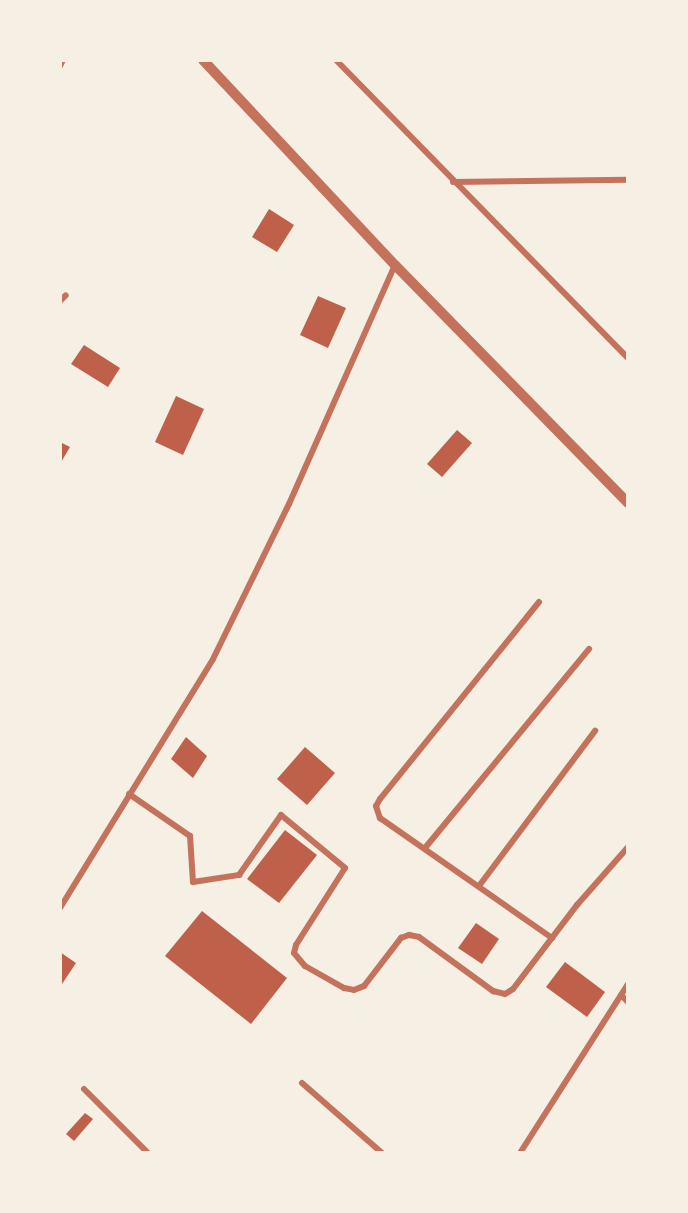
<!DOCTYPE html>
<style>
body{margin:0}
#map{position:relative;width:688px;height:1213px;overflow:hidden;background:#f6efe4;font-family:"Noto Sans",sans-serif}
div>[style]{position:absolute}
[style*='--x']{left:calc(var(--x)*1px);top:calc(var(--y)*1px);width:calc(var(--w)*1px);rotate:calc(var(--a)*1deg)}
.building>*{inset:0;background:#bf614a}
.minor>*{height:6px;margin:-3px;padding:0 3px;transform-origin:3px;border-radius:3px;background:#c5725c}
.tertiary>*{height:10px;margin:-5px;padding:0 5px;transform-origin:5px;border-radius:5px;background:#c5725c}
span{translate:-50% -50%;white-space:nowrap;text-align:center;line-height:1.15;-webkit-text-stroke:4.5px #f6efe4;paint-order:stroke}
.frame{position:absolute;inset:0;border:62px solid #f6efe4;pointer-events:none}
</style>
<div id="map">
<div class="building">
<div style="clip-path:polygon(269px 209px,294px 225px,277px 252px,252px 237px)"></div>
<div style="clip-path:polygon(318px 296px,346px 308px,328px 348px,300px 335px)"></div>
<div style="clip-path:polygon(84px 345px,120px 368px,108px 387px,71px 364px)"></div>
<div style="clip-path:polygon(176px 396px,204px 409px,183px 455px,155px 442px)"></div>
<div style="clip-path:polygon(457px 430px,472px 443px,442px 477px,427px 464px)"></div>
<div style="clip-path:polygon(60px 442px,70px 447px,60px 464px)"></div>
<div style="clip-path:polygon(186px 737px,207px 756px,193px 778px,171px 759px)"></div>
<div style="clip-path:polygon(305px 747px,335px 773px,307px 805px,277px 779px)"></div>
<div style="clip-path:polygon(285px 830px,317px 855px,279px 903px,247px 879px)"></div>
<div style="clip-path:polygon(202px 911px,287px 978px,251px 1024px,165px 956px)"></div>
<div style="clip-path:polygon(476px 923px,499px 939px,482px 964px,458px 948px)"></div>
<div style="clip-path:polygon(60px 952px,76px 963px,60px 987px)"></div>
<div style="clip-path:polygon(565px 962px,605px 992px,587px 1017px,546px 987px)"></div>
<div style="clip-path:polygon(85px 1113px,93px 1119px,74px 1141px,66px 1134px)"></div>
</div>
<div class="minor">
<div style="--x:336;--y:60;--w:417;--a:45.6"></div>
<div style="--x:60;--y:66;--w:7;--a:-63"></div>
<div style="--x:453;--y:182;--w:175;--a:-0.7"></div>
<div style="--x:60;--y:301;--w:8;--a:-45"></div>
<div style="--x:539;--y:602;--w:253;--a:128.9"></div>
<div style="--x:380;--y:799;--w:8;--a:120"></div>
<div style="--x:376;--y:806;--w:13;--a:72"></div>
<div style="--x:380;--y:818;--w:210;--a:34.9"></div>
<div style="--x:129;--y:794;--w:74;--a:34.5"></div>
<div style="--x:190;--y:836;--w:46;--a:86.3"></div>
<div style="--x:193;--y:882;--w:47;--a:-8.7"></div>
<div style="--x:239;--y:875;--w:73;--a:-55"></div>
<div style="--x:281;--y:815;--w:83;--a:39.6"></div>
<div style="--x:345;--y:868;--w:91;--a:122.5"></div>
<div style="--x:296;--y:945;--w:8;--a:104"></div>
<div style="--x:294;--y:953;--w:17;--a:50"></div>
<div style="--x:305;--y:966;--w:45;--a:29.4"></div>
<div style="--x:344;--y:988;--w:10;--a:11"></div>
<div style="--x:354;--y:990;--w:11;--a:-22"></div>
<div style="--x:364;--y:986;--w:61;--a:-52.4"></div>
<div style="--x:401;--y:938;--w:9;--a:-21"></div>
<div style="--x:409;--y:935;--w:10;--a:11"></div>
<div style="--x:419;--y:937;--w:92;--a:36.1"></div>
<div style="--x:493;--y:991;--w:12;--a:14"></div>
<div style="--x:505;--y:994;--w:9;--a:-32"></div>
<div style="--x:513;--y:989;--w:106;--a:-52.7"></div>
<div style="--x:577;--y:905;--w:77;--a:-48.7"></div>
<div style="--x:425;--y:848;--w:258;--a:-50.5"></div>
<div style="--x:479;--y:886;--w:194;--a:-53.2"></div>
<div style="--x:60;--y:908;--w:292;--a:-58.4"></div>
<div style="--x:213;--y:659;--w:173;--a:-63.9"></div>
<div style="--x:289;--y:504;--w:261;--a:-66.1"></div>
<div style="--x:621;--y:995;--w:10;--a:45"></div>
<div style="--x:302;--y:1083;--w:106;--a:41.2"></div>
<div style="--x:84;--y:1089;--w:91;--a:45"></div>
<div style="--x:520;--y:1153;--w:201;--a:-57.4"></div>
</div>
<div class="tertiary">
<div style="--x:203;--y:60;--w:281;--a:46.9"></div>
<div style="--x:395;--y:265;--w:333;--a:45.6"></div>
</div>
<div class="frame"></div>
</div>
